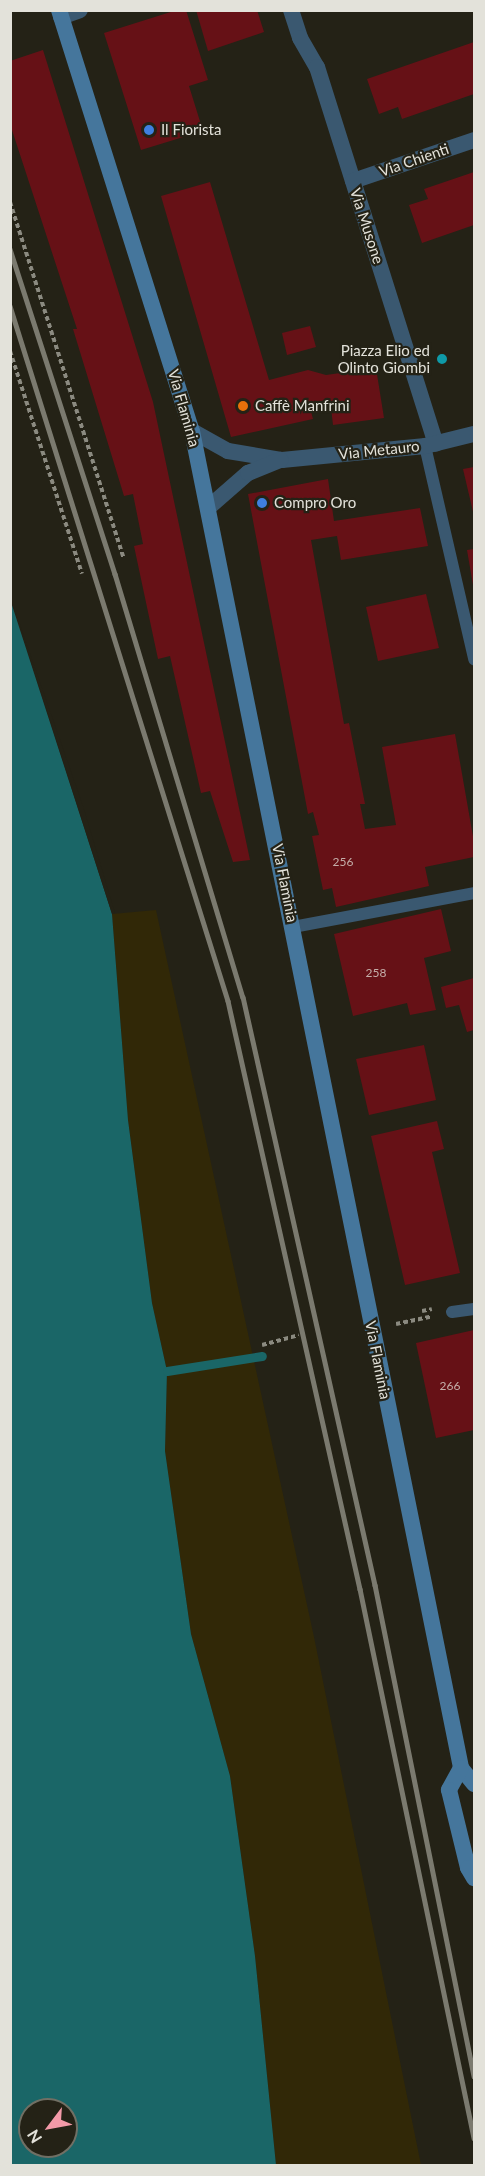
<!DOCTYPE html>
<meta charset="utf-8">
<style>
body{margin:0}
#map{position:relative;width:485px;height:2176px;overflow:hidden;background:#242216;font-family:Lato,sans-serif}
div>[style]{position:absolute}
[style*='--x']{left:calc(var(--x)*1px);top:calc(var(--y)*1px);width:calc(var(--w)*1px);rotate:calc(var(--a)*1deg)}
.sand>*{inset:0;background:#312807}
.water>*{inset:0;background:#1a6667}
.pier>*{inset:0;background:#242216}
.stream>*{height:9px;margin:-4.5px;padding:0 4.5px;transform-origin:4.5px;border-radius:4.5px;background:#1a6667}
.building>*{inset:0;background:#661116}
.path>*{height:4px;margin-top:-2px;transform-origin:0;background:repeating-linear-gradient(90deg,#8b8a80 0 4.5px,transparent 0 7.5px)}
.service>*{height:12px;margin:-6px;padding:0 6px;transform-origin:6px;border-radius:6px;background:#3a5870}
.minor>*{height:16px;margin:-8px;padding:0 8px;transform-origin:8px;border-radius:8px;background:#3a5870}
.tertiary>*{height:16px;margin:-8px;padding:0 8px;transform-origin:8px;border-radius:8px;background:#3a5870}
.secondary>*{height:16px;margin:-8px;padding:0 8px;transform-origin:8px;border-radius:8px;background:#45769c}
.rail>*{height:4.5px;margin:-2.25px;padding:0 2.25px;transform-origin:2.25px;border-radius:2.25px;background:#7b7a6f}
.dots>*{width:16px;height:16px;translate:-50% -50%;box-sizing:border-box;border:3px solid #242216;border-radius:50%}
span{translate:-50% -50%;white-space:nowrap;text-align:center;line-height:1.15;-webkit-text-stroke:4.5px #242216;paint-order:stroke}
.number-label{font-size:12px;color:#c4aea9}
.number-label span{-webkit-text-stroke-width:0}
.poi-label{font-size:15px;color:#e3e2da}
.left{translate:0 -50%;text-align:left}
.right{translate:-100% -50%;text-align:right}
.street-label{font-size:15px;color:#e3e2da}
.frame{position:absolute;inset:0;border:12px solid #e3e2da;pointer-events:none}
.north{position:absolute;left:18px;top:2098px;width:60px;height:60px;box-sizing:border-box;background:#242216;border:2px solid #706f64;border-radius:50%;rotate:238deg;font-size:16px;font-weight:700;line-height:24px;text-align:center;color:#e3e2da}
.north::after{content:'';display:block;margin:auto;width:21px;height:27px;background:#f39aa8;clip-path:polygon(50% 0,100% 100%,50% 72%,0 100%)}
</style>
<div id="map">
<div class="sand">
<div style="clip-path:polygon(156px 910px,314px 1637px,421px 2165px,276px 2165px,255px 1956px,230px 1776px,191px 1634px,165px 1451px,167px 1371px,152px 1303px,128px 1120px,112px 914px)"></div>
</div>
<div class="water">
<div style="clip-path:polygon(evenodd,10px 599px,112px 914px,128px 1120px,152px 1303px,167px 1371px,165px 1451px,191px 1634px,230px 1776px,255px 1956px,276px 2165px,11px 2165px,10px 599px,30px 2110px,66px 2110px,66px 2146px,30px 2146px,30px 2110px)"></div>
</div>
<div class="pier">
<div style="clip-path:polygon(10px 596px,83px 806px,115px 913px,112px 914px)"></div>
</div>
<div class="stream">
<div style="--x:167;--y:1371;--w:96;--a:-9"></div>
</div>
<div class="building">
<div style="clip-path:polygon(177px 10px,186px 10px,208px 80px,189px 86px,203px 131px,141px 150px,104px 33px)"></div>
<div style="clip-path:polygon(196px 10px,257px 10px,264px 32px,208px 51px)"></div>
<div style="clip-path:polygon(474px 42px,474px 94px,402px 119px,398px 107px,379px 114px,367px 79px)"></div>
<div style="clip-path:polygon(43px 50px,153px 402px,250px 860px,233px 862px,210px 791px,201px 793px,170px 656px,158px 659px,134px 546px,143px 544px,133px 494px,124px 496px,73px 329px,77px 329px,10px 124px,10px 61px)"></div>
<div style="clip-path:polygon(474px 172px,474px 225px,422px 243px,409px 205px,428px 199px,424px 189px)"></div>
<div style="clip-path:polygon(210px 182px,269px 380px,308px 370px,326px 375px,376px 368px,384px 418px,333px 425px,330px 399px,309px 404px,313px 419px,231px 437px,161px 196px)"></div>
<div style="clip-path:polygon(310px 326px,316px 347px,287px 355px,282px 333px)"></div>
<div style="clip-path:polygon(474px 467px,474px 516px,463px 469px)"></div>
<div style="clip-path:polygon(328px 479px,334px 521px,420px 508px,428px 546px,341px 560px,337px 536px,311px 540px,344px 724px,349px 723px,365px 804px,360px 804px,365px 829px,396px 825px,382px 747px,455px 734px,474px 842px,474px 857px,425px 867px,429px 886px,336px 907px,332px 888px,323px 890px,312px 836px,319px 835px,313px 812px,308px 814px,248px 494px)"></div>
<div style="clip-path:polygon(474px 549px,474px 585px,473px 585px,467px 550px)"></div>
<div style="clip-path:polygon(426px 594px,439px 648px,378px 661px,366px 607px)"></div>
<div style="clip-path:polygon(441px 909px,451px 951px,424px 958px,436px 1010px,410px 1015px,407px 1003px,353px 1016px,334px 934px)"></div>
<div style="clip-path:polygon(474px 978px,474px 1030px,467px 1032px,459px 1005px,446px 1008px,441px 987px)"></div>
<div style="clip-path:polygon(424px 1045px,436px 1100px,369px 1115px,356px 1059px)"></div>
<div style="clip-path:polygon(437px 1121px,444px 1149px,432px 1152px,460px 1273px,405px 1285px,371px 1136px)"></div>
<div style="clip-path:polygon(474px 1330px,474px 1430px,436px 1438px,416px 1343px)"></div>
</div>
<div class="path">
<div style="--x:10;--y:202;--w:373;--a:72.3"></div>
<div style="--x:10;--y:351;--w:234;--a:72.1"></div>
<div style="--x:422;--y:1311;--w:10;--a:-11"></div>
<div style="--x:396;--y:1324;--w:35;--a:-12"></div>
<div style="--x:262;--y:1345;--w:38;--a:-15"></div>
</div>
<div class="service">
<div style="--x:425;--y:446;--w:219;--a:77"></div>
<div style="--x:293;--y:927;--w:184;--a:-10.6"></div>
<div style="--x:452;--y:1312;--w:22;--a:-8"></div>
</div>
<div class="minor">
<div style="--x:291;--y:10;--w:29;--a:72"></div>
<div style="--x:300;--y:38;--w:34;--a:60"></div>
<div style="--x:317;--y:67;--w:395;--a:72.5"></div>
<div style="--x:61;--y:17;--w:20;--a:-20"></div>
<div style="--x:353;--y:181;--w:128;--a:-18.7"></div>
</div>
<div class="tertiary">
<div style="--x:192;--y:431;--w:41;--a:29.1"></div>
<div style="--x:228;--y:451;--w:55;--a:9.5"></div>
<div style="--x:282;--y:460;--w:144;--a:-5.6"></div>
<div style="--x:425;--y:446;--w:50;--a:-13.8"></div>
<div style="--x:209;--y:507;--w:52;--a:-41.1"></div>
<div style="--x:248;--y:473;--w:35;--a:-22"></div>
</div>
<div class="secondary">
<div style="--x:59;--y:10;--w:442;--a:72.5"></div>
<div style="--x:192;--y:431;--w:1364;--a:78.62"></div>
<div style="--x:461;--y:1768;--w:21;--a:51"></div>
<div style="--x:461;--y:1768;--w:25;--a:119"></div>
<div style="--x:449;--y:1790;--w:80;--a:76.3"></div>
<div style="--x:468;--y:1868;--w:12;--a:59"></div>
</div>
<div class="rail">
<div style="--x:10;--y:249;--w:342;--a:72.1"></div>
<div style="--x:115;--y:574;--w:442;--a:73.2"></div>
<div style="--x:243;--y:997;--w:603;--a:77.35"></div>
<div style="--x:375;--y:1585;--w:501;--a:78.6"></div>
<div style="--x:10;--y:306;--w:728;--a:72.58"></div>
<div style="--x:228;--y:1001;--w:603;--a:77.35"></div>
<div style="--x:360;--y:1589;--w:561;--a:78.27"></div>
</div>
<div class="dots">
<div style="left:149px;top:130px;background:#3f7fe0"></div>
<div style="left:442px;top:359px;background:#0f9aa8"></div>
<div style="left:243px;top:406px;background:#e8710a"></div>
<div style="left:262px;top:503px;background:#3f7fe0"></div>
</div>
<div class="number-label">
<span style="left:343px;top:862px">256</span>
<span style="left:376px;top:973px">258</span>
<span style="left:450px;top:1386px">266</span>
</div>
<div class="poi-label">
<span class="left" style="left:161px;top:130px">Il Fiorista</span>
<span class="right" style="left:430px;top:359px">Piazza Elio ed<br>Olinto Giombi</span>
<span class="left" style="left:255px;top:406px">Caffè Manfrini</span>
<span class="left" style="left:274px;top:503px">Compro Oro</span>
</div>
<div class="street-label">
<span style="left:414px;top:160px;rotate:-19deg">Via Chienti</span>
<span style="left:367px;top:226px;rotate:72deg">Via Musone</span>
<span style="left:184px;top:408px;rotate:74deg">Via Flaminia</span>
<span style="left:379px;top:450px;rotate:-6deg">Via Metauro</span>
<span style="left:285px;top:883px;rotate:79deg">Via Flaminia</span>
<span style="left:378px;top:1360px;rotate:79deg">Via Flaminia</span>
</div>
<div class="frame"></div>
<div class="north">N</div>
</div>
